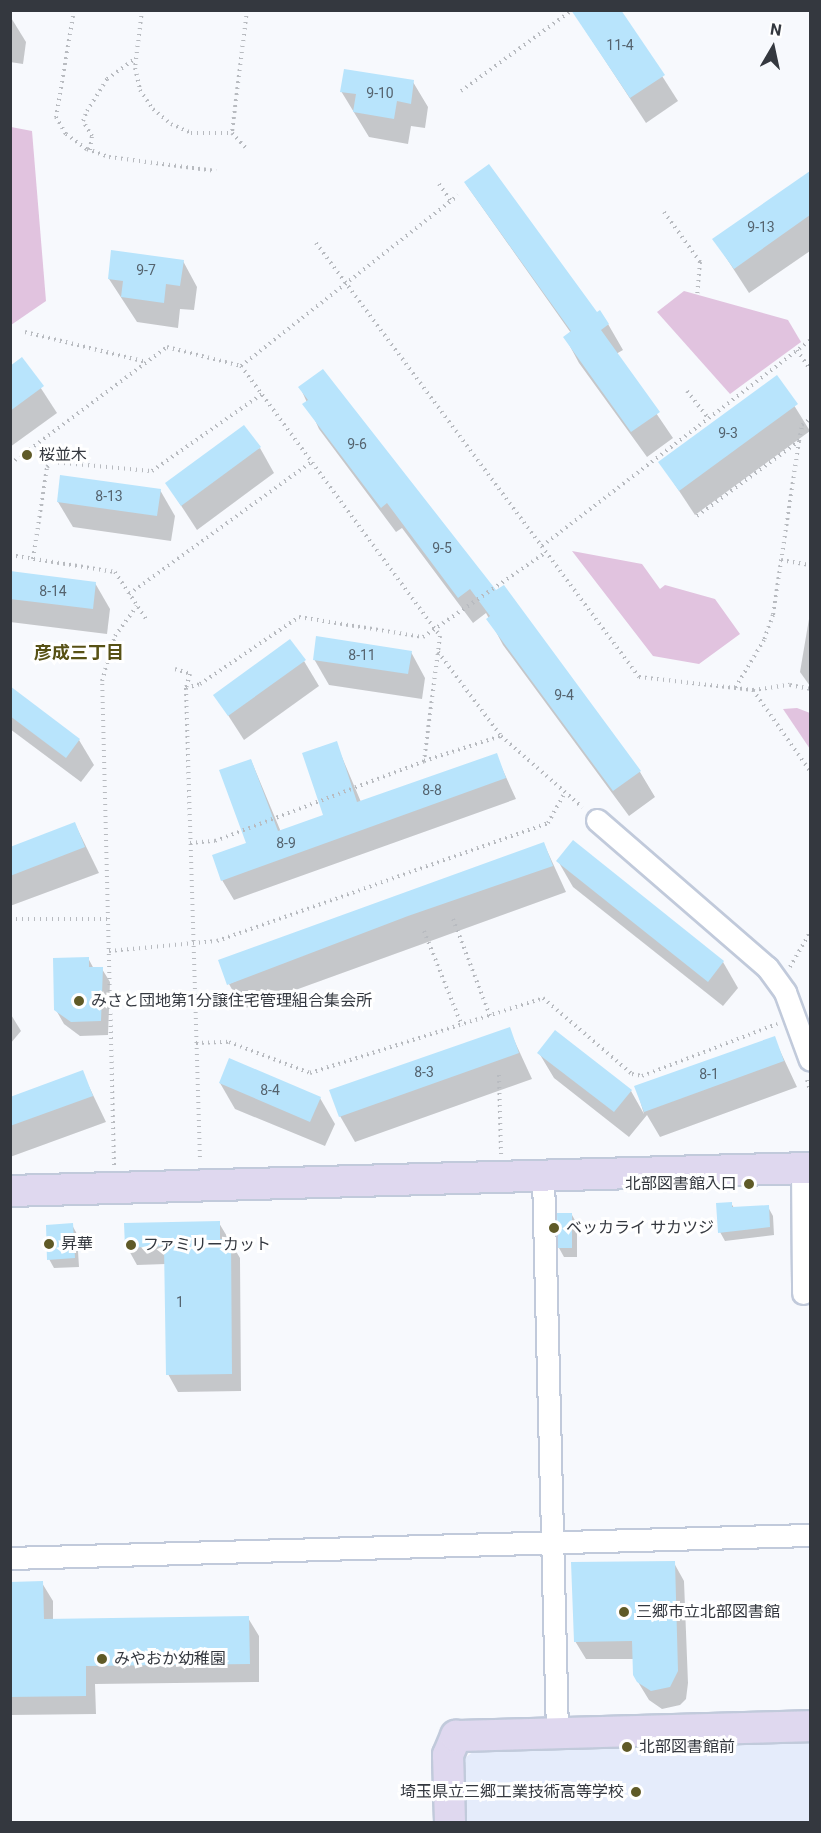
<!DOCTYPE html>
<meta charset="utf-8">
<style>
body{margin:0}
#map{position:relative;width:821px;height:1833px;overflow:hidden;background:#f7f9fd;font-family:Roboto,"Noto Sans JP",sans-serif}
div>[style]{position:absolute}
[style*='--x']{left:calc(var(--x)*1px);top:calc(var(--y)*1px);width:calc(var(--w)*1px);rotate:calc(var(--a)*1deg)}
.built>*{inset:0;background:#e5ecfb}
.green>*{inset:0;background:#e1c3df}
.shadow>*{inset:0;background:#0003}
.building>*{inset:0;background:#b8e4fc}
.path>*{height:4px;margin-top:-2px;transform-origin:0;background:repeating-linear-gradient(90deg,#b8bbc0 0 1.5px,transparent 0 6px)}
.roads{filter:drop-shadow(2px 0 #c1cadb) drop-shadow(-2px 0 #c1cadb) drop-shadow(0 2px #c1cadb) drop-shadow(0 -2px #c1cadb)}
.street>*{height:21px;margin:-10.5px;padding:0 10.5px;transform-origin:10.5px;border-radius:10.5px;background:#fff}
.secondary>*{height:30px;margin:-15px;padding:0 15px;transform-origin:15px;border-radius:15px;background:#dfd8ef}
.dots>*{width:16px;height:16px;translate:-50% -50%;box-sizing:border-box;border:3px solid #fff;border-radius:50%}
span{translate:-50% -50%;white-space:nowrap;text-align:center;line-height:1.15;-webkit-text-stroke:6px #fff;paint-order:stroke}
.number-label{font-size:14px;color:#55636e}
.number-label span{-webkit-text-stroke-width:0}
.poi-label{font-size:16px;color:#34383f}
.left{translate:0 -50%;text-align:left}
.right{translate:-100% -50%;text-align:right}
.neighbourhood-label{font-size:18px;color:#575114;font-weight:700}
.frame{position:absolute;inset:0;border:12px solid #34383f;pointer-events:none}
.north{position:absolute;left:743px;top:18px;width:60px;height:60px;-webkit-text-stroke:4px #fff;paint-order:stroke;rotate:9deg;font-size:16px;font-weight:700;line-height:24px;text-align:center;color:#34383f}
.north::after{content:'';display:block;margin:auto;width:21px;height:27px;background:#34383f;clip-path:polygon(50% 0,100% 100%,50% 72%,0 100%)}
</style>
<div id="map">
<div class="built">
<div style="clip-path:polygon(810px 1741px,810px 1822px,463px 1822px,461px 1761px,474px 1751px)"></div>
</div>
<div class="green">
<div style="clip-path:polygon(11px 127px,32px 131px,46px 301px,11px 325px)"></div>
<div style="clip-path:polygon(684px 291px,788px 320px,801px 342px,730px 394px,657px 312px)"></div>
<div style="clip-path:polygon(572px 551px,642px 564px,660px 589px,665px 585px,715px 599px,740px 634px,699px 664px,653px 656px)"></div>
<div style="clip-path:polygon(797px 708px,810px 713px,810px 749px,783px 709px)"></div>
</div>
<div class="shadow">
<div style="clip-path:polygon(620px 10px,678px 101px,646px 123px,576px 16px)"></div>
<div style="clip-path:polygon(10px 16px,26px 42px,23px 64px,10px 62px)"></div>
<div style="clip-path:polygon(413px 82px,428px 107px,425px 128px,411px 126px,408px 144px,369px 137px,341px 91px)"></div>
<div style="clip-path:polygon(810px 172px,810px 251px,749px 293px,714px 239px)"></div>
<div style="clip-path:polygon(465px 183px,608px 324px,623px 350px,616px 354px,673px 438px,647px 457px,579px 363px,565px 337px,571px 333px)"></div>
<div style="clip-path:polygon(183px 261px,197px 287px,194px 310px,180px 309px,178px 328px,137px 322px,109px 279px)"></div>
<div style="clip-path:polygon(22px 359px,57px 413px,10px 447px,10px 367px)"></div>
<div style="clip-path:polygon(777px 378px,810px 431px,695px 515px,660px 462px)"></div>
<div style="clip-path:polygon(300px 387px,495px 592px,640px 772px,655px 797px,629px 816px,503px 645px,486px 613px,473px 623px,402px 528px,396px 532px,319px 429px)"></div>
<div style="clip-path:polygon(260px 448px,274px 473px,197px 530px,167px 484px)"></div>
<div style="clip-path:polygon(160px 490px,175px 516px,171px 541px,73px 527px,58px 502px)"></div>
<div style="clip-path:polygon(10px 573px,95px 583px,110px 609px,107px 634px,10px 622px)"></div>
<div style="clip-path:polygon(810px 613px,810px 686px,800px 672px)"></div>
<div style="clip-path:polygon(411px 652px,425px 678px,422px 699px,329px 685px,314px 659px)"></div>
<div style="clip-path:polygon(304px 661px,319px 686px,244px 740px,215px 695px)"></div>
<div style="clip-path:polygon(10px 688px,79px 740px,94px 765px,81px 782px,10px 729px)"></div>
<div style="clip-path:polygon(336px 743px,361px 802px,496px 755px,516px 799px,234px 900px,222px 880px,248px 844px,251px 760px,281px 832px,325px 816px)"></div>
<div style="clip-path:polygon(75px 824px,99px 873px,10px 906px,10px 848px)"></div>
<div style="clip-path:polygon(573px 843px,723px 962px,738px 988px,723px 1006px,573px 887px,558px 861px)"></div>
<div style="clip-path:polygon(544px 844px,566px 892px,243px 1009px,229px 984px)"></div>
<div style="clip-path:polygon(88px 958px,94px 969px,102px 969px,110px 982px,108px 1035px,80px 1036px,64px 1024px,56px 1010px)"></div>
<div style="clip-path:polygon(10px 1013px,21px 1031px,10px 1044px)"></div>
<div style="clip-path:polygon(509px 1029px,532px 1079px,355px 1142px,340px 1116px)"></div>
<div style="clip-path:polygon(774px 1038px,797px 1087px,660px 1137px,647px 1115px,629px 1137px,554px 1078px,539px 1053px,631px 1091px,644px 1114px,636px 1087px)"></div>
<div style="clip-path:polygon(82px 1072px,106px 1122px,10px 1157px,10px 1099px)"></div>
<div style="clip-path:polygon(220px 1083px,320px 1098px,335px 1124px,325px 1146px,235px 1109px)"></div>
<div style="clip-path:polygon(731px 1203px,734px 1208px,768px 1207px,773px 1216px,774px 1235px,725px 1241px,720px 1232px)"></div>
<div style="clip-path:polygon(572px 1215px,577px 1224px,577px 1257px,564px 1257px,559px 1248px)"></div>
<div style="clip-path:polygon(219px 1223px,240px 1258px,241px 1391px,178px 1392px,168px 1374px,166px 1264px,137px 1265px,127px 1247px)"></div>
<div style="clip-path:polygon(72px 1225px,77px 1234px,79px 1267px,54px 1268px,49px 1259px)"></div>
<div style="clip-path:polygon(674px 1563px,684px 1581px,688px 1683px,686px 1699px,680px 1705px,662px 1709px,649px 1700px,638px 1682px,636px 1659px,586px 1659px,575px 1641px)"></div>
<div style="clip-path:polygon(10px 1583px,42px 1583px,53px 1601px,53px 1620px,248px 1618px,259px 1636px,259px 1682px,95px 1684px,96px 1714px,10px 1715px)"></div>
</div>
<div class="building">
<div style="clip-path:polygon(571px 10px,621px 10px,665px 75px,630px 98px)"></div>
<div style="clip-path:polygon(344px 69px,414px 80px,411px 104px,397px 101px,394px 119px,353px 112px,356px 94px,340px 92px)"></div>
<div style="clip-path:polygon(489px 164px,597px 312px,600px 310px,609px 324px,601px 330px,660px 412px,631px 432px,563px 337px,571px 331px,464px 182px)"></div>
<div style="clip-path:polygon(810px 171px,810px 215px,734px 269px,712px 239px)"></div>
<div style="clip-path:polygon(111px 250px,184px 260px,180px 286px,166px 284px,164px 303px,121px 297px,123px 281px,108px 279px)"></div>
<div style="clip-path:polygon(22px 357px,44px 386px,10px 411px,10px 366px)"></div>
<div style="clip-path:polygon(323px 369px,496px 590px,504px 585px,641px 771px,613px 791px,486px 619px,490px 616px,470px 589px,458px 598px,387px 503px,381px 508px,302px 404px,308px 400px,298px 387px)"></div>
<div style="clip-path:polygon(777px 375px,798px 404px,679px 491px,658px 462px)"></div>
<div style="clip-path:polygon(244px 425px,261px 447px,181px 506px,165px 483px)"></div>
<div style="clip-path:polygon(60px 475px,161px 489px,157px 516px,57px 502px)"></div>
<div style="clip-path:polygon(10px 571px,96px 582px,93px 609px,10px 599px)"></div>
<div style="clip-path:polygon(316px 636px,412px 651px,408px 674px,313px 660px)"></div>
<div style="clip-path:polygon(290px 639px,306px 660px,228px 716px,213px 695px)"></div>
<div style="clip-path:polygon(10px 686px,80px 739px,66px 758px,10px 716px)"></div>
<div style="clip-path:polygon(337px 741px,357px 802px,497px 753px,506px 778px,221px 881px,212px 855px,246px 843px,219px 770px,251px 759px,278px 831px,323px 815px,302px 753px)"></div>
<div style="clip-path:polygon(75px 822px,85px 847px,10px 876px,10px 847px)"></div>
<div style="clip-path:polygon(573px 840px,724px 961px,708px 982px,556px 861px)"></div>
<div style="clip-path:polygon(544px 842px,553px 866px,408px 916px,227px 985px,218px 960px)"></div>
<div style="clip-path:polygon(89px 957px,89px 967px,103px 967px,101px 1021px,71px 1022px,54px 1010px,53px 958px)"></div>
<div style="clip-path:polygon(510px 1027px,519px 1053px,339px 1117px,329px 1090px)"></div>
<div style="clip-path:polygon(555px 1030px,632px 1090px,614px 1112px,537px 1053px)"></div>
<div style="clip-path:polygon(775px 1036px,784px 1061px,644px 1112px,634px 1086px)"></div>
<div style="clip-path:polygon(229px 1058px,321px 1097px,310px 1122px,219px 1083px)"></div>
<div style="clip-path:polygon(83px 1070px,93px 1096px,10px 1126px,10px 1097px)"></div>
<div style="clip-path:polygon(732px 1202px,732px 1207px,769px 1205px,770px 1227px,718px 1233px,716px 1203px)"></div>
<div style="clip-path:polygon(557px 1213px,572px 1213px,572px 1248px,558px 1248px)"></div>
<div style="clip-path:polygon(220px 1221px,220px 1239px,231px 1239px,232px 1374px,166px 1375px,164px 1246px,125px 1248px,124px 1223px)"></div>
<div style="clip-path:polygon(73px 1223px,75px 1258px,47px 1260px,46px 1225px)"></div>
<div style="clip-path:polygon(675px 1561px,678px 1671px,670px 1687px,651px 1691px,637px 1682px,633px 1675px,632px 1641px,574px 1642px,571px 1562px)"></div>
<div style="clip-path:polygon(43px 1581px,44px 1619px,249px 1616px,250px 1664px,86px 1666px,86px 1696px,10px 1697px,10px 1582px)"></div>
</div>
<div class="path">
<div style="--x:74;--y:10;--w:109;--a:99.5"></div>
<div style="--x:56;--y:117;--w:20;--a:60"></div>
<div style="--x:66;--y:134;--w:26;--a:36"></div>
<div style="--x:87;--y:149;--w:23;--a:20"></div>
<div style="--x:109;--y:157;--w:108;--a:7.5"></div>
<div style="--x:142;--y:10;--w:58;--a:96.9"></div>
<div style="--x:135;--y:68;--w:23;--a:77"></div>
<div style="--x:140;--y:90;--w:23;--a:56"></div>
<div style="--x:153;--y:109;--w:23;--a:40"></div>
<div style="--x:171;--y:124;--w:22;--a:24"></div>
<div style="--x:191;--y:133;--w:41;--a:0"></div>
<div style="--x:247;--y:10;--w:124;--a:97"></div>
<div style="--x:232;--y:133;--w:22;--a:47"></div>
<div style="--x:461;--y:91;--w:137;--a:-36.1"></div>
<div style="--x:90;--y:150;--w:14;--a:-82"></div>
<div style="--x:92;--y:136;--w:17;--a:-121"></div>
<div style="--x:83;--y:121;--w:11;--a:-68"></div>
<div style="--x:87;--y:111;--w:38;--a:-58"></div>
<div style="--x:107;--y:79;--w:34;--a:-36"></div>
<div style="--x:439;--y:184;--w:21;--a:55"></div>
<div style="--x:664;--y:212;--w:62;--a:54.2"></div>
<div style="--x:700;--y:262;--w:33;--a:95"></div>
<div style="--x:316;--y:243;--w:541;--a:53.34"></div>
<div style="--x:639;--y:677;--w:115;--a:6.5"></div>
<div style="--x:753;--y:690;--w:99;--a:54.9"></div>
<div style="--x:25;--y:332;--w:125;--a:13.9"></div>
<div style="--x:797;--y:350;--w:23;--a:56"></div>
<div style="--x:241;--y:366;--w:335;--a:53.6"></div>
<div style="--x:440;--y:636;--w:126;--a:97.3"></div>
<div style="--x:687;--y:391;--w:34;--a:52"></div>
<div style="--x:799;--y:441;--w:16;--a:-79"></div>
<div style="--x:802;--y:425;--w:10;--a:-37"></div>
<div style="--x:10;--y:464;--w:196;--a:-36.7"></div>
<div style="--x:167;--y:347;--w:76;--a:14.4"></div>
<div style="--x:241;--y:366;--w:276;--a:-38.2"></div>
<div style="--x:697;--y:516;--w:127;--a:-36.3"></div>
<div style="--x:799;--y:441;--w:176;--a:98.5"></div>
<div style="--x:773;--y:615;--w:27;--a:110"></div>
<div style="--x:764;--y:640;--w:56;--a:121.1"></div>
<div style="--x:542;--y:546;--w:338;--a:-37.5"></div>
<div style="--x:10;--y:555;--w:106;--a:9.2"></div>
<div style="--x:115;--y:572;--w:56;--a:56.6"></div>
<div style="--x:33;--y:559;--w:93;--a:-81.3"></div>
<div style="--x:47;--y:467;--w:7;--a:-45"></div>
<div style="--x:52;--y:462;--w:100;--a:5.1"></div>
<div style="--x:152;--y:471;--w:134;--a:-35"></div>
<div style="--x:781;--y:560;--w:29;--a:10"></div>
<div style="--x:129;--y:594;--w:227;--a:-35.9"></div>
<div style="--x:438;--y:652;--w:105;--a:53.1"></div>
<div style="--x:501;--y:736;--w:108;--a:41.2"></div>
<div style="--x:175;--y:669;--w:16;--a:18"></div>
<div style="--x:190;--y:674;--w:15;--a:106"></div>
<div style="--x:186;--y:688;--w:472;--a:88.3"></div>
<div style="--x:186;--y:688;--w:15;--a:-16"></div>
<div style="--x:200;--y:684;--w:120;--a:-34.1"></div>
<div style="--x:299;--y:617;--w:126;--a:9.2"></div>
<div style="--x:423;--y:637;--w:150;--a:-34.6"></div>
<div style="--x:753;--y:690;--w:37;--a:-8"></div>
<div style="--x:790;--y:685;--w:20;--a:11"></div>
<div style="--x:190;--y:843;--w:25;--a:-5"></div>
<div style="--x:215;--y:841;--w:224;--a:-20.9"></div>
<div style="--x:424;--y:761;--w:81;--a:-18"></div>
<div style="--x:10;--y:919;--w:98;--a:0"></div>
<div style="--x:453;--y:919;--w:104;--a:69.1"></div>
<div style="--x:424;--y:931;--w:102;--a:68.2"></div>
<div style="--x:109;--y:951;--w:108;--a:-5.3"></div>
<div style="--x:217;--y:941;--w:351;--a:-19.6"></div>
<div style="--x:548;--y:823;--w:35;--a:-61"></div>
<div style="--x:790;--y:967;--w:39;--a:-60"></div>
<div style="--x:196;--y:1043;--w:33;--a:-2"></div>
<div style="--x:229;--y:1042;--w:87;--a:20.9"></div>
<div style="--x:310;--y:1073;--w:245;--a:-17.8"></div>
<div style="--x:543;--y:998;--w:117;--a:40.5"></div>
<div style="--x:632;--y:1074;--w:10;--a:11"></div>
<div style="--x:642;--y:1076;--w:145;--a:-21.1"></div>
<div style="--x:499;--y:1075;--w:79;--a:88.5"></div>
<div style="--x:807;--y:1080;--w:10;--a:73"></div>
<div style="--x:114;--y:1165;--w:484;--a:-91.4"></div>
<div style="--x:102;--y:681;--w:47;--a:-73.9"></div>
<div style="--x:115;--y:636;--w:37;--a:-54"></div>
</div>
<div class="roads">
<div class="street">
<div style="--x:597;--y:820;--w:225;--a:40.9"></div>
<div style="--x:767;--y:967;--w:31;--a:54"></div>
<div style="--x:785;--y:992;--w:72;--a:69.8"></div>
<div style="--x:802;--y:1168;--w:125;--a:89.5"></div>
<div style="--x:543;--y:1176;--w:556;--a:88.56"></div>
<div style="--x:10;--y:1558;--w:800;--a:-1.65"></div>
</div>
<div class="secondary">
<div style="--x:10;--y:1191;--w:800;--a:-1.65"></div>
<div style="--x:450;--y:1822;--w:67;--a:-91.7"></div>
<div style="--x:448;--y:1755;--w:21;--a:-67"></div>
<div style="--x:456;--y:1736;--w:354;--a:-1.6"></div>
</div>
</div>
<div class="dots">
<div style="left:27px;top:455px;background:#5f5a27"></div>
<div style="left:79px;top:1001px;background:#5f5a27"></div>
<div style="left:749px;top:1184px;background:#5f5a27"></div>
<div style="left:554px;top:1228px;background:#5f5a27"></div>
<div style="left:49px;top:1244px;background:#5f5a27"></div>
<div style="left:131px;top:1245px;background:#5f5a27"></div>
<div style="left:624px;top:1612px;background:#5f5a27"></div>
<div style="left:102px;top:1659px;background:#5f5a27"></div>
<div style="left:627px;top:1747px;background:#5f5a27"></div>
<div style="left:636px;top:1792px;background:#5f5a27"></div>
</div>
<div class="number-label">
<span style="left:620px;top:45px">11-4</span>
<span style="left:380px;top:93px">9-10</span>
<span style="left:761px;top:227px">9-13</span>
<span style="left:146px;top:270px">9-7</span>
<span style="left:728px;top:433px">9-3</span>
<span style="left:357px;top:444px">9-6</span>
<span style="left:109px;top:496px">8-13</span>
<span style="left:442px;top:548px">9-5</span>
<span style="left:53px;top:591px">8-14</span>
<span style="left:362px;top:655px">8-11</span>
<span style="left:564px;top:695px">9-4</span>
<span style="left:432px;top:790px">8-8</span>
<span style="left:286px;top:843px">8-9</span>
<span style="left:424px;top:1072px">8-3</span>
<span style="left:709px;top:1074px">8-1</span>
<span style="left:270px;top:1090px">8-4</span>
<span style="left:180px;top:1302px">1</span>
</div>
<div class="poi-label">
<span class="left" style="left:39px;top:455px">桜並木</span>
<span class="left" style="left:91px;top:1001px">みさと団地第1分譲住宅管理組合集会所</span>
<span class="right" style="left:737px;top:1184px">北部図書館入口</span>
<span class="left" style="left:566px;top:1228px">ベッカライ サカツジ</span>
<span class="left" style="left:61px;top:1244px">昇華</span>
<span class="left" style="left:143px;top:1245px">ファミリーカット</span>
<span class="left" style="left:636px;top:1612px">三郷市立北部図書館</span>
<span class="left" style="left:114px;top:1659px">みやおか幼稚園</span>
<span class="left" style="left:639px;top:1747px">北部図書館前</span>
<span class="right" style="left:624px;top:1792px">埼玉県立三郷工業技術高等学校</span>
</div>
<div class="neighbourhood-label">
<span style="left:79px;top:653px">彦成三丁目</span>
</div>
<div class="frame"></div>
<div class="north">N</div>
</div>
